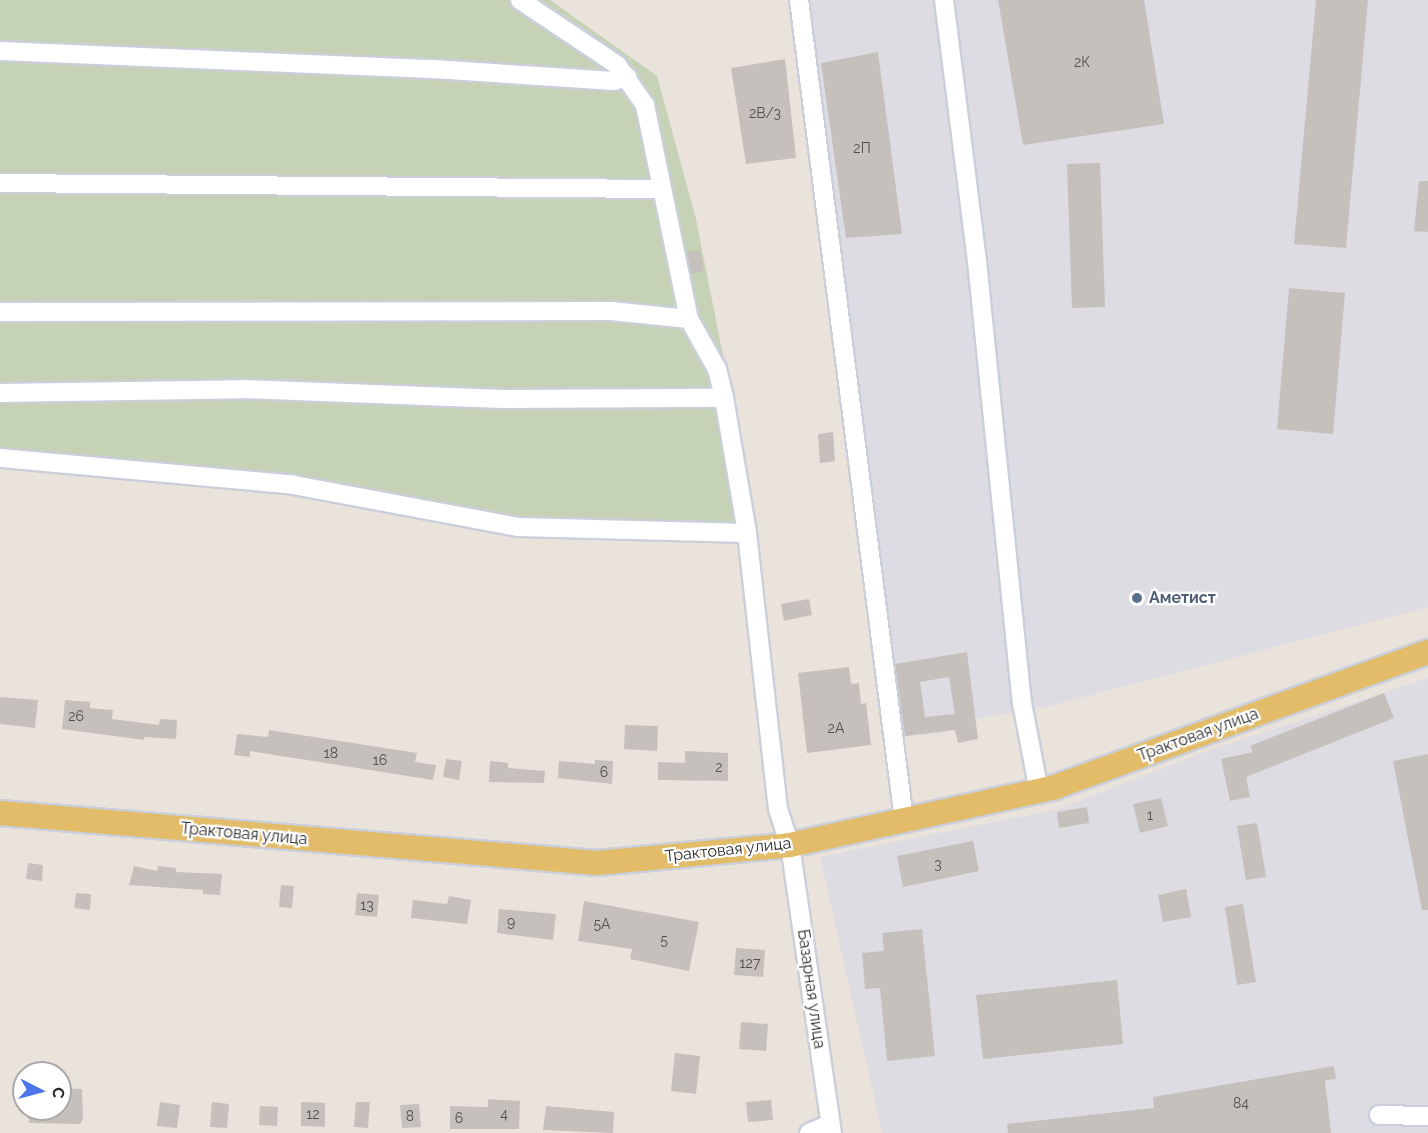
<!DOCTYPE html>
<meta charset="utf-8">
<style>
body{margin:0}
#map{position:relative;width:1428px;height:1133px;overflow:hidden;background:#eae3dc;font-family:Raleway,sans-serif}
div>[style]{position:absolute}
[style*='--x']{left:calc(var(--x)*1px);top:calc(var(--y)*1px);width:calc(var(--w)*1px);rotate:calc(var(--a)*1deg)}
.industrial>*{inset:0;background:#dddce3}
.cemetery>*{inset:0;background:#c5d2b5}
.building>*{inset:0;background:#c5c0bc}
.roads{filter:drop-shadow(2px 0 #cacfd9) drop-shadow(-2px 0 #cacfd9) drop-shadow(0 2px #cacfd9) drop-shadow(0 -2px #cacfd9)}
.minor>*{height:18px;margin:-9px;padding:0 9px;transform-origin:9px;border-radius:9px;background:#fff}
.major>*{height:24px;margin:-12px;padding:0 12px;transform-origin:12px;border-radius:12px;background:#e2bc69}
.dots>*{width:16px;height:16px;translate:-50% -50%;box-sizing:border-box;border:3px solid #fff;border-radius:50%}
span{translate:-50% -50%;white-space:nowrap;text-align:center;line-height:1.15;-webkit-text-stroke:4.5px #fff;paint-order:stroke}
.number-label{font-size:14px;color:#504f4e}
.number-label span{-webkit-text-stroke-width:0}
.service-label{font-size:16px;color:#4e5e75;font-weight:700}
.left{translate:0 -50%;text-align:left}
.street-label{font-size:16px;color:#292929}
.north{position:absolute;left:12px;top:1061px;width:60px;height:60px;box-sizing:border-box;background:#fff;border:2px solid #a9a9a9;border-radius:50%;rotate:96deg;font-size:16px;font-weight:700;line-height:24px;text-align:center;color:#292929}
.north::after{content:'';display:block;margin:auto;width:21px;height:27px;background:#4b75e8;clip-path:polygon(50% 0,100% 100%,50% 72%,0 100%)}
</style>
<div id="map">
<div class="industrial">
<div style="clip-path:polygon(810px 0,1428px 0,1428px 607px,1049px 706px,957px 722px,944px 734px,904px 736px)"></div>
<div style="clip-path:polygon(1428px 678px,1428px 1133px,882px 1133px,820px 857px,1056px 810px,1202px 753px)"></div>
</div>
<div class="cemetery">
<div style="clip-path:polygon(0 0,550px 0,657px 76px,696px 219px,759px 538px,519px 531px,293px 489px,0 463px)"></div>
</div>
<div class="building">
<div style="clip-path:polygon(998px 0,1144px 0,1164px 124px,1023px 145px)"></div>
<div style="clip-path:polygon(1316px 0,1368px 0,1346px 248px,1294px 244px)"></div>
<div style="clip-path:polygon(878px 52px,902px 234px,846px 238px,821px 63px)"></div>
<div style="clip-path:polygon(785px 59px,796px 158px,746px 164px,731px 68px)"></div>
<div style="clip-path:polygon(1100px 163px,1105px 307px,1072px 308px,1067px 164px)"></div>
<div style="clip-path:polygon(1419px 181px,1428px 181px,1428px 232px,1414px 231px)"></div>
<div style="clip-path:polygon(700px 250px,704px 271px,691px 274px,687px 252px)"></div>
<div style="clip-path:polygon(1289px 288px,1345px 293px,1333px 434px,1277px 429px)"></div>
<div style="clip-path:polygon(833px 432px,835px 461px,820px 463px,818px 434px)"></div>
<div style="clip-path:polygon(809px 599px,812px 615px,784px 621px,781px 604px)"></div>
<div style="clip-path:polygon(evenodd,967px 652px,978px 739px,958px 743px,955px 730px,905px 736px,895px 664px,967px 652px,949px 677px,955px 714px,925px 717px,920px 682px,949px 677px)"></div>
<div style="clip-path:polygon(849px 667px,851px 684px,859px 683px,861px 704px,866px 703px,871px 745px,807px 753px,798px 673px)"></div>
<div style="clip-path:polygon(1384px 693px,1394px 718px,1246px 777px,1250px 797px,1230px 801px,1221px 759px,1253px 752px,1250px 746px)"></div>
<div style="clip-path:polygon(0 697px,38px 700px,35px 728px,0 724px)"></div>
<div style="clip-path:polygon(65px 700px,90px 702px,90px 708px,113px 710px,112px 719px,159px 725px,160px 719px,177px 720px,176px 739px,144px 737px,144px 740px,62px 729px)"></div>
<div style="clip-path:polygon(625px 725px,658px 726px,657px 751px,624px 749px)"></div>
<div style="clip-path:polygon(269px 730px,417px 753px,415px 762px,436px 765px,433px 780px,250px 751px,250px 757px,234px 755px,237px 734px,268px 737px)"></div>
<div style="clip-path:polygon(685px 751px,728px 753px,728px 781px,658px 780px,658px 762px,685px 763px)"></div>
<div style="clip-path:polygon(1428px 754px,1428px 910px,1422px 910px,1393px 761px)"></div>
<div style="clip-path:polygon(446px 759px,462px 761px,459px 780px,443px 777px)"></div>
<div style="clip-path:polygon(595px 760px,613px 761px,612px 784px,558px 778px,559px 761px,595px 764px)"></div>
<div style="clip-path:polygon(490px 761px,508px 763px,508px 768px,545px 771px,544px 783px,489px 782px)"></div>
<div style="clip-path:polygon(1161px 798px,1168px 826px,1140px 833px,1133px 804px)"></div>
<div style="clip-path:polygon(1087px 807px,1089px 823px,1059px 828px,1057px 812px)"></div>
<div style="clip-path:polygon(1257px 823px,1266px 877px,1246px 880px,1237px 826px)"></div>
<div style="clip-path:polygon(973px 841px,979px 871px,903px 887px,897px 856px)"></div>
<div style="clip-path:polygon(28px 863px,43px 865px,42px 881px,26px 879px)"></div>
<div style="clip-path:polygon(134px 866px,157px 871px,158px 866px,176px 868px,176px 872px,222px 874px,220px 895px,203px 894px,203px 890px,129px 885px)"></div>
<div style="clip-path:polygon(281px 885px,294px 886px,292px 908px,279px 907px)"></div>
<div style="clip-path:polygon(1186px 889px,1191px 917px,1163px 922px,1158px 895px)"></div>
<div style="clip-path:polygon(76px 893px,91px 894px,90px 910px,74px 908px)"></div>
<div style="clip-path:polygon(357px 893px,379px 895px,377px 917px,355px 915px)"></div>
<div style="clip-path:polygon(449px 896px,471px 900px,467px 924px,411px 918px,413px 900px,447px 904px)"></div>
<div style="clip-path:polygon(584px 901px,699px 922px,689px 971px,630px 959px,632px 949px,578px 941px)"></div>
<div style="clip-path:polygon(1243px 904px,1256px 982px,1237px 985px,1225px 907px)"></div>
<div style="clip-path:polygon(499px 909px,556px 914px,553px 940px,497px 933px)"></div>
<div style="clip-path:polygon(922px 929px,935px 1056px,887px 1061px,880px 988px,865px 989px,862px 953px,884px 951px,882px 933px)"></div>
<div style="clip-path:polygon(736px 948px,765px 950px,763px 977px,734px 975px)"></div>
<div style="clip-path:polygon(1117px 980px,1123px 1044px,983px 1059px,976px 995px)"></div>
<div style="clip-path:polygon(741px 1022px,768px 1024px,766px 1051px,739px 1049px)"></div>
<div style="clip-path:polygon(675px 1053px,700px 1056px,696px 1094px,671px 1091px)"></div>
<div style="clip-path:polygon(1334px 1066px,1336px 1079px,1325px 1080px,1331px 1133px,1008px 1133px,1007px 1124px,1154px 1108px,1153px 1097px)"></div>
<div style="clip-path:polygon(61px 1088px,82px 1089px,83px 1119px,80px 1124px,29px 1123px,28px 1109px,60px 1109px)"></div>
<div style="clip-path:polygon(488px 1099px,520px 1101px,519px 1129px,450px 1129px,450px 1106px,488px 1107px)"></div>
<div style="clip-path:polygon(771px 1100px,773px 1120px,748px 1122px,746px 1102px)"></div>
<div style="clip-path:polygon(160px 1102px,180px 1105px,177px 1128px,157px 1126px)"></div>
<div style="clip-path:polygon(212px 1102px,229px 1104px,227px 1128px,210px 1127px)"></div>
<div style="clip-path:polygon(301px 1102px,325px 1103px,325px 1127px,301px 1126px)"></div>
<div style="clip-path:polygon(356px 1102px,370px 1102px,368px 1128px,354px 1127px)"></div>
<div style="clip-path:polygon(419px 1104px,421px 1127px,402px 1128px,400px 1105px)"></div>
<div style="clip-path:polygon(260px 1106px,278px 1107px,277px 1126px,259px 1125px)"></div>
<div style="clip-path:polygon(546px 1106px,614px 1112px,613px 1133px,543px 1130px)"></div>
</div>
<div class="roads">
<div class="minor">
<div style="--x:520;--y:0;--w:117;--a:33.8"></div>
<div style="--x:617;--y:65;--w:49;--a:55"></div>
<div style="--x:645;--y:105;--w:218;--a:78.4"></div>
<div style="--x:689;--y:319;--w:57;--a:60.8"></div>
<div style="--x:717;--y:369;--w:30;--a:76"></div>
<div style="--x:724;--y:398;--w:137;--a:80.3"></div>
<div style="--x:747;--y:533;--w:278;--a:83.6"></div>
<div style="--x:778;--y:809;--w:38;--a:72"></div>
<div style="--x:790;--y:845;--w:291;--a:81.7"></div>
<div style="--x:799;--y:0;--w:827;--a:82.7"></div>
<div style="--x:944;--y:0;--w:263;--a:82.8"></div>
<div style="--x:977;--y:261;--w:444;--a:84.2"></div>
<div style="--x:1022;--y:703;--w:90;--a:79.1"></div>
<div style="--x:0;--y:51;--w:433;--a:2.4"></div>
<div style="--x:433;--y:69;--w:181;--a:3.8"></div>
<div style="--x:614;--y:81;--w:14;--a:-17"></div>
<div style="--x:0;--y:183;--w:661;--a:0.52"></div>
<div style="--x:0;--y:312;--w:611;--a:-0.09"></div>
<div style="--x:611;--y:311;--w:78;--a:5.9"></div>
<div style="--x:0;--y:393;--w:244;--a:-0.9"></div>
<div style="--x:244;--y:389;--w:262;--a:2.2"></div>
<div style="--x:506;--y:399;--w:218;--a:-0.3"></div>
<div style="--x:0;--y:458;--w:295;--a:5.2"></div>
<div style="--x:294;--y:485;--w:228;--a:10.6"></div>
<div style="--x:518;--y:527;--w:229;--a:1.5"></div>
<div style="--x:1379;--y:1115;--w:49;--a:1.2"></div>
<div style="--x:809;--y:1133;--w:23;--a:-23"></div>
</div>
<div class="major">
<div style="--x:0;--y:813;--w:599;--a:4.79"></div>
<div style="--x:597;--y:863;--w:194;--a:-5.3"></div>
<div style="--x:790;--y:845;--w:271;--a:-12.3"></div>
<div style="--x:1055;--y:787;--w:397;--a:-19.9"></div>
</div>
</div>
<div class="dots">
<div style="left:1137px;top:598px;background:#5c6f8a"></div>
</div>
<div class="number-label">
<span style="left:1082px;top:62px">2К</span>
<span style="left:765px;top:113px">2В/3</span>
<span style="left:862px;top:148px">2П</span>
<span style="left:76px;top:716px">26</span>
<span style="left:836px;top:728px">2А</span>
<span style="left:331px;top:753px">18</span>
<span style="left:380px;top:760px">16</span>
<span style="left:719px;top:767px">2</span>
<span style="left:604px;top:772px">6</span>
<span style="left:1150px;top:815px">1</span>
<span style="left:938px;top:864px">3</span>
<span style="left:367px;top:905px">13</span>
<span style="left:511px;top:922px">9</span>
<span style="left:602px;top:924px">5А</span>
<span style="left:664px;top:940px">5</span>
<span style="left:750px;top:963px">127</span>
<span style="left:1241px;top:1103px">84</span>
<span style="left:313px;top:1114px">12</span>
<span style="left:504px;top:1114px">4</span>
<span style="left:410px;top:1116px">8</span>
<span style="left:459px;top:1118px">6</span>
</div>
<div class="service-label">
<span class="left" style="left:1149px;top:598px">Аметист</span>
</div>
<div class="street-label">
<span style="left:1198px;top:735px;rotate:-20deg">Трактовая улица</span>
<span style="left:244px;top:834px;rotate:5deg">Трактовая улица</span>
<span style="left:728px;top:850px;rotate:-6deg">Трактовая улица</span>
<span style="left:811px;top:989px;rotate:82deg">Базарная улица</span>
</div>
<div class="north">С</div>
</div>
